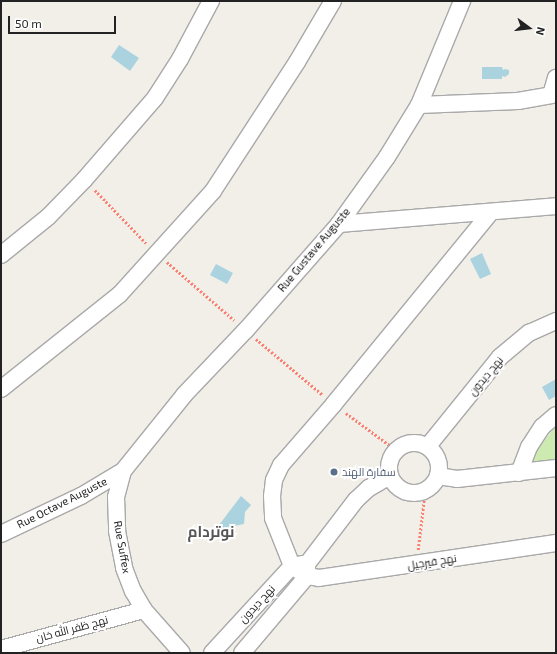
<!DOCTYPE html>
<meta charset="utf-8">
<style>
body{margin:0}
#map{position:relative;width:557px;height:654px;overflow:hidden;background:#f2efe9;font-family:"Exo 2",Cairo,sans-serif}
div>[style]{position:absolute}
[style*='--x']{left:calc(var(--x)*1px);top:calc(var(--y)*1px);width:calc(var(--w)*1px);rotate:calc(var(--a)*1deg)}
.grass>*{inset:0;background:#cdebb0}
.water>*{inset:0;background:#aad3df}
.path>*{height:2.5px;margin-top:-1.25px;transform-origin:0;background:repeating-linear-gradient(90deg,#fa8072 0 2px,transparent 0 4px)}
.roads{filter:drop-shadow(1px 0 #a9a9a9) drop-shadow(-1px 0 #a9a9a9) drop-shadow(0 1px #a9a9a9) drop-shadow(0 -1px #a9a9a9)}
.street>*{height:16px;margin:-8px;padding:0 8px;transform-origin:8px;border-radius:8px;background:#fff}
.street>.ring{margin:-8px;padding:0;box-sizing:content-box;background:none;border:16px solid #fff;border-radius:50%}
.dots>*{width:11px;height:11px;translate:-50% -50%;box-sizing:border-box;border:2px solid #fff;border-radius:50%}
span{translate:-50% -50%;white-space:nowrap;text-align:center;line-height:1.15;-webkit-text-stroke:4px #fff;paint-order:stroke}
.street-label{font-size:11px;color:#222}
.service-label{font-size:11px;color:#4e5e75}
.left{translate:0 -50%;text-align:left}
.district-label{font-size:15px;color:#555;font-weight:700}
.frame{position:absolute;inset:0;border:2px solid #222;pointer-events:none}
.north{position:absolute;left:509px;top:8px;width:40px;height:40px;-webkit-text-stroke:3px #fff;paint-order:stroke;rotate:105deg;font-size:11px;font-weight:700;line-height:16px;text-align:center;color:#222}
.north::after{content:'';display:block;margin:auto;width:14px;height:18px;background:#222;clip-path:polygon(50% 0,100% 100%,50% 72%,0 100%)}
.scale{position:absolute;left:8px;top:16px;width:108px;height:18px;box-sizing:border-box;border:2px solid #222;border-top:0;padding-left:5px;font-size:12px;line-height:14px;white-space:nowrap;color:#222;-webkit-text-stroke:3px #fff;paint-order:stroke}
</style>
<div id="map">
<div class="grass">
<div style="clip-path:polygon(556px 426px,556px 463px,532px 466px,536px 451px)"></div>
</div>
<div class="water">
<div style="clip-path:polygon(119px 45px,139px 58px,130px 71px,111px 57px)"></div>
<div style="clip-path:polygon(482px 67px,502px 67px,503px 70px,505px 69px,509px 70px,509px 74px,505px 77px,502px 76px,502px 79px,482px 79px)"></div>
<div style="clip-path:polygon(482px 253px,491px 274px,480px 279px,470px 259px)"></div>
<div style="clip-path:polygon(216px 264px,233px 273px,227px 284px,210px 275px)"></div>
<div style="clip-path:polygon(556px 379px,556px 396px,549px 400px,542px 387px)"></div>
<div style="clip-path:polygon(241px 496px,251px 505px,245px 512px,244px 524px,234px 526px,229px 533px,219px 525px)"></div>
</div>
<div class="path">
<div style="--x:95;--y:190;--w:75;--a:46.1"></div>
<div style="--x:167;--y:262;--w:89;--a:40.9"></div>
<div style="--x:256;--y:339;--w:87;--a:39.9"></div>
<div style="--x:346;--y:413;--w:62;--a:36.5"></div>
<div style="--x:418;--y:550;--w:59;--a:-83.2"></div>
</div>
<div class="roads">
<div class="street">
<div style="--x:419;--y:105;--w:99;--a:-2.3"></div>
<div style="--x:518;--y:101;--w:34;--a:-10"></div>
<div style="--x:551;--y:95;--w:18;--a:-74"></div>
<div style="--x:491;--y:212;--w:248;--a:129.3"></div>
<div style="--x:334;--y:404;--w:81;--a:131"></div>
<div style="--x:281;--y:465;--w:17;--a:115"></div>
<div style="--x:274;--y:480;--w:16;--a:97"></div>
<div style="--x:272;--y:496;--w:22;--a:87"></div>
<div style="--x:273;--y:518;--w:52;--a:68.4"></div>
<div style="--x:292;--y:566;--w:18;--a:34"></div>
<div style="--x:307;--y:576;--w:12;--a:9"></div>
<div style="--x:319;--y:578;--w:240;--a:-8.4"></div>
<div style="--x:339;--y:224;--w:218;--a:-4.7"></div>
<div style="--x:1;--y:255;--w:60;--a:-39"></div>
<div style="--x:48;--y:217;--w:52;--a:-45.8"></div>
<div style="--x:84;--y:180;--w:108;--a:-49.1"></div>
<div style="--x:155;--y:98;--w:46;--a:-57.3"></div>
<div style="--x:180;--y:59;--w:66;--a:-61.9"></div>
<div style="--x:1;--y:389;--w:152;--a:-38.6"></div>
<div style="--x:120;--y:294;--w:139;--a:-47.9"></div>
<div style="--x:213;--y:191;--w:154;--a:-56.9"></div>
<div style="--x:297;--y:62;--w:71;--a:-59.5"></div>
<div class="ring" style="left:389px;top:443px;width:34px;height:34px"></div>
<div style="--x:428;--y:446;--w:114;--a:-51"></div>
<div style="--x:500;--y:357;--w:38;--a:-40"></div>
<div style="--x:529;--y:333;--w:30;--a:-24"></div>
<div style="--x:123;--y:471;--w:27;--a:105"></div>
<div style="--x:116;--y:497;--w:34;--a:88"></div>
<div style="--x:117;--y:531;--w:38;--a:79"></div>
<div style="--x:124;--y:568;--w:25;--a:69"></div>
<div style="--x:133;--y:591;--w:22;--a:60"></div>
<div style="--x:144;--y:610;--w:57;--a:48.5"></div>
<div style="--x:519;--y:473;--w:28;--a:-69"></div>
<div style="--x:529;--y:447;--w:24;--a:-57"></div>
<div style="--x:542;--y:427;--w:18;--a:-41"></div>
<div style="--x:438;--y:476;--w:19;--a:9"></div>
<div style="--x:457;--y:479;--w:100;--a:-6.3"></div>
<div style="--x:1;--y:534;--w:89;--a:-25.4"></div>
<div style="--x:81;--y:496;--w:49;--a:-30.8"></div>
<div style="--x:123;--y:471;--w:97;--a:-51.2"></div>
<div style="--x:184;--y:395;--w:90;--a:-46.4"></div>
<div style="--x:246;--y:330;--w:141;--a:-48.7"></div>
<div style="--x:339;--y:224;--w:82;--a:-54.4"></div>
<div style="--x:387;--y:157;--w:61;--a:-58.4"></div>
<div style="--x:419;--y:105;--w:113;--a:-67.5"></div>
<div style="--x:1;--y:649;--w:148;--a:-15.3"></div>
<div style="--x:212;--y:653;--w:118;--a:-47.4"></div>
<div style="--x:292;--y:566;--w:10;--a:-11"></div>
<div style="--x:242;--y:653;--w:101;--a:-49.8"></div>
<div style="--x:307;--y:576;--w:12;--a:-90"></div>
<div style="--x:307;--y:564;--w:81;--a:-52.6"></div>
<div style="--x:356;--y:500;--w:18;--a:-43"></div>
<div style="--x:369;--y:488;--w:24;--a:-30"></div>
</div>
</div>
<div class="dots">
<div style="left:334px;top:472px;background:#5c6f8a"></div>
</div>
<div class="street-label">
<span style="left:314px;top:250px;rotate:-50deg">Rue Gustave Auguste</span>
<span style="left:486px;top:376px;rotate:-50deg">نهج ديدون</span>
<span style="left:62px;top:503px;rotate:-27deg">Rue Octave Auguste</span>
<span style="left:122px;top:547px;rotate:80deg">Rue Suffex</span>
<span style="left:432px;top:562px;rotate:-9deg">نهج فيرجيل</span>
<span style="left:257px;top:604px;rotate:-47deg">نهج ديدون</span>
<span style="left:72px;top:629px;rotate:-15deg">نهج ظفر الله خان</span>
</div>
<div class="service-label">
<span class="left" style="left:342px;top:472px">سفارة الهند</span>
</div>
<div class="district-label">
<span style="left:211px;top:532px">نوتردام</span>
</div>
<div class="frame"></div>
<div class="north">N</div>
<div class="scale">50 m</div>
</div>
